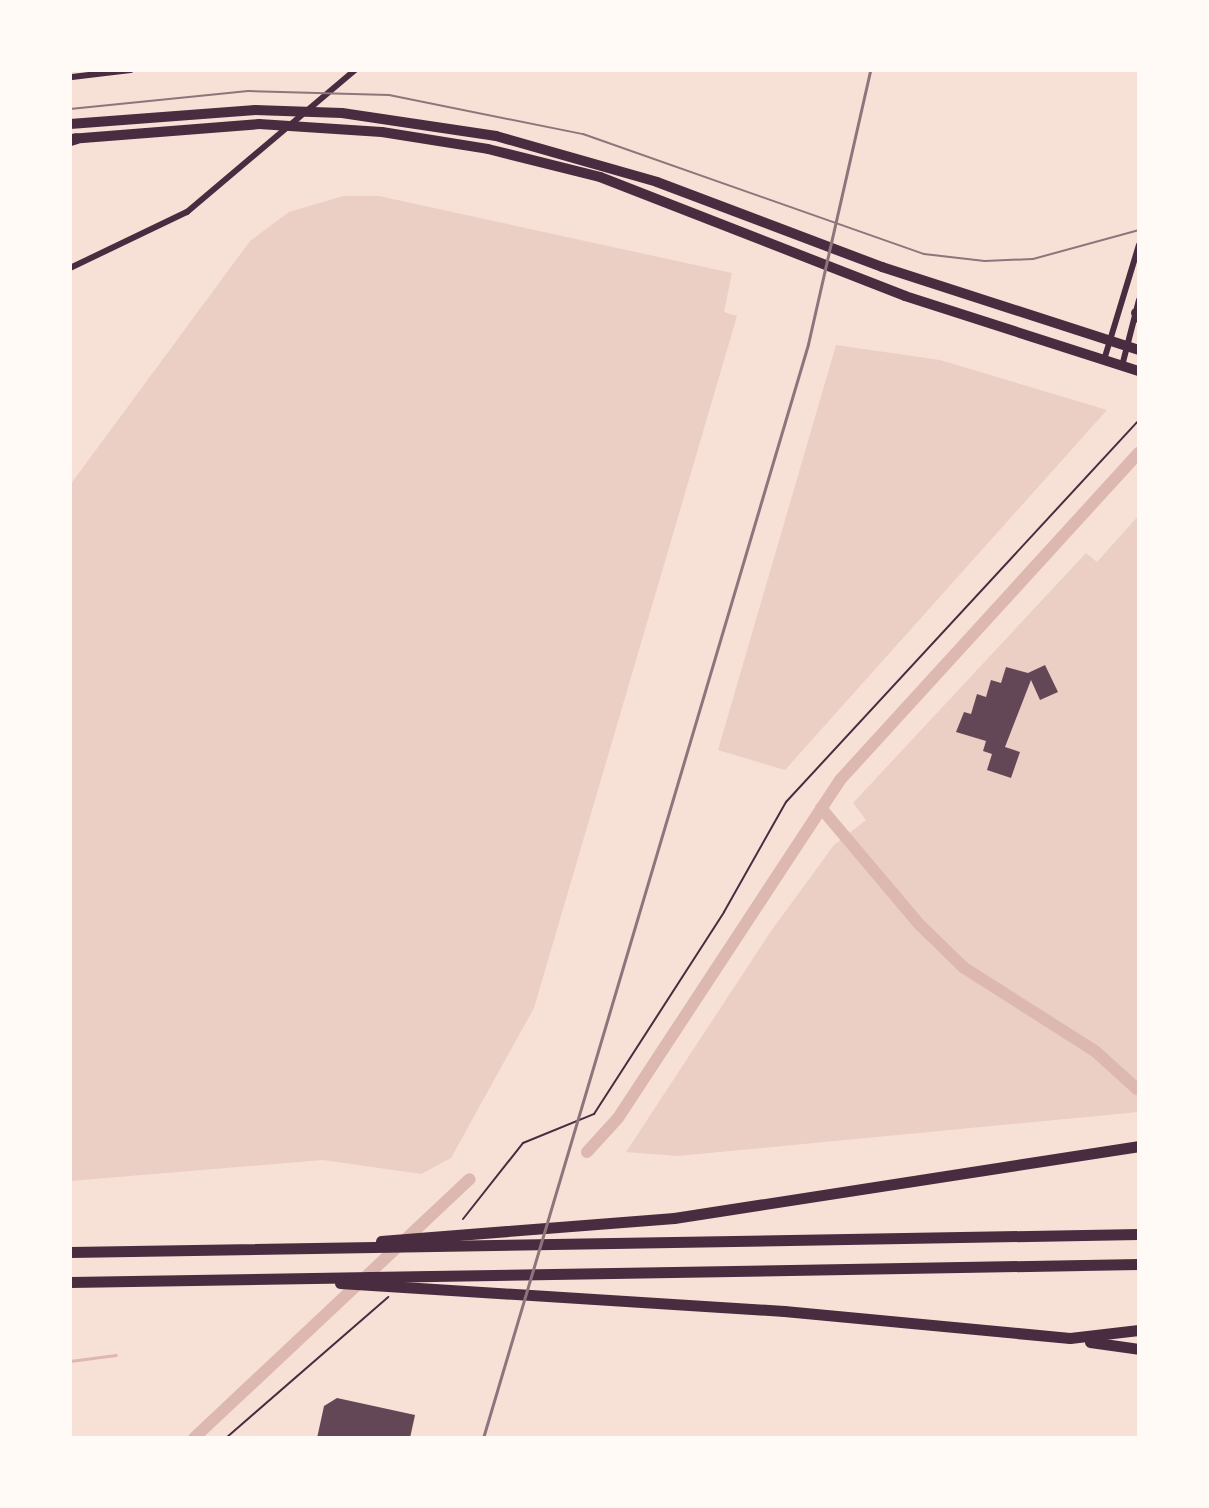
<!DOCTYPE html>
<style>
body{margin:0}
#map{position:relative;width:1209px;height:1508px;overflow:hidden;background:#f7e1d7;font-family:Quicksand,sans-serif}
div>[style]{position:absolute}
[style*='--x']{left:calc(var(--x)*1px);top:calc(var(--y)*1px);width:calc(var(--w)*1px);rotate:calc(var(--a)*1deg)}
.green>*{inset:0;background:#ebcfc5}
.stream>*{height:3px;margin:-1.5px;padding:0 1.5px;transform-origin:1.5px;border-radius:1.5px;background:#dcb8b0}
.canal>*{height:12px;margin:-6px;padding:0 6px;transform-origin:6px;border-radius:6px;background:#dcb8b0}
.building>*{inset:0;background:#644757}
.path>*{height:2px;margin:-1px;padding:0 1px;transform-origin:1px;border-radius:1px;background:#4a2c40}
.minor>*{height:6px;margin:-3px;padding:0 3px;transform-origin:3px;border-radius:3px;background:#4a2c40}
.primary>*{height:10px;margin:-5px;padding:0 5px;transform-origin:5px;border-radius:5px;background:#4a2c40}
.motorway>*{height:11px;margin:-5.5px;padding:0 5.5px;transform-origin:5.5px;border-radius:5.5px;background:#4a2c40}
.tram>*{height:2px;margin:-1px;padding:0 1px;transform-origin:1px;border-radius:1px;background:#8f747c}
.rail>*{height:3px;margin:-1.5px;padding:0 1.5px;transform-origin:1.5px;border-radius:1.5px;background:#8f747c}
span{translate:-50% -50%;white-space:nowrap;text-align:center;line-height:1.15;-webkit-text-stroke:8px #fffaf5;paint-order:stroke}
.frame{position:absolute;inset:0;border:72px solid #fffaf5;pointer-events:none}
</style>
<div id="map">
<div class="green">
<div style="clip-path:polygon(343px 196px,379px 196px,732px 273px,724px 312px,737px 316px,534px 1008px,451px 1158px,421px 1174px,323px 1160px,70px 1181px,70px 485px,250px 241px,289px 212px)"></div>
<div style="clip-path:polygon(836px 345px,940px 360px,1107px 410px,785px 770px,718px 750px)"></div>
<div style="clip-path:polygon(1139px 515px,1139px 1112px,678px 1156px,626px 1152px,771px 931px,834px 845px,866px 820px,853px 803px,1086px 553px,1097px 562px)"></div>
</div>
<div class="stream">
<div style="--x:70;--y:1361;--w:46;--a:-7.4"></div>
</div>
<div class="canal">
<div style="--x:821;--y:808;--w:152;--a:49.8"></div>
<div style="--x:919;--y:924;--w:62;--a:44.3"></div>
<div style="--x:963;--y:967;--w:156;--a:32.5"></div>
<div style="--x:1095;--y:1051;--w:57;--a:42.1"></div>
<div style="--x:587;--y:1152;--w:46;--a:-47.6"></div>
<div style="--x:618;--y:1118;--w:404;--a:-56.7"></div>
<div style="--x:840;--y:780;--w:443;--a:-47.6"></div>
<div style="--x:194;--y:1438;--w:378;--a:-43.2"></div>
</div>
<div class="building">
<div style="clip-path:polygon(1045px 665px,1058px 692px,1040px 700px,1031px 680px,1005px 747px,1020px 752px,1011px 778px,987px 770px,992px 754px,983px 751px,986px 741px,956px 732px,964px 712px,971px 714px,977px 694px,986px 697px,991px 680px,1001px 683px,1006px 667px,1028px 673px)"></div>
<div style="clip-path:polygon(337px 1398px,415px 1415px,410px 1438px,317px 1438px,324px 1406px)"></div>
</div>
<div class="path">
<div style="--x:463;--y:1219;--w:97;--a:-51.7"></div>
<div style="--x:523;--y:1143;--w:77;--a:-22.2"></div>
<div style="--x:594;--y:1114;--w:240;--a:-57.2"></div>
<div style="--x:724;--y:912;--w:126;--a:-60.6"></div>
<div style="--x:786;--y:802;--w:520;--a:-47.26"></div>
<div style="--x:226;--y:1438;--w:215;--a:-41"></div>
</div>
<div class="minor">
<div style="--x:72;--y:77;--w:59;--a:-6.8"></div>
<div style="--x:70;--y:268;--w:130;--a:-25.6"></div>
<div style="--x:187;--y:212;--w:220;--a:-40.2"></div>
<div style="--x:1104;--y:360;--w:120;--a:-73.1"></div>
<div style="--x:1122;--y:366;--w:68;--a:-75.6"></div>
</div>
<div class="primary">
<div style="--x:70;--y:124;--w:186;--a:-4.3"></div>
<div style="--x:255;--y:110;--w:87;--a:2"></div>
<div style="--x:342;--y:113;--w:156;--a:8.5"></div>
<div style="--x:496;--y:136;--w:167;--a:15.9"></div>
<div style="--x:657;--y:182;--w:241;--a:20.7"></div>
<div style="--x:882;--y:267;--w:270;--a:17.9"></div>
<div style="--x:70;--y:139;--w:190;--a:-4.5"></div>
<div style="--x:259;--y:124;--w:123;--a:3.7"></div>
<div style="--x:382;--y:132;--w:107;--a:9.1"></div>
<div style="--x:488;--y:149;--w:115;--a:14"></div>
<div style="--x:600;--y:177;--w:327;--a:21.3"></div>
<div style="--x:905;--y:296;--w:246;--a:17.8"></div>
<div style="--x:1136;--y:313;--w:6;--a:59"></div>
</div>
<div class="motorway">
<div style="--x:70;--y:140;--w:6;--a:-18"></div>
<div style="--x:381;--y:1241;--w:294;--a:-4.5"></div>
<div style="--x:674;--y:1218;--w:471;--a:-8.8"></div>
<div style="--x:70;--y:1252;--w:1069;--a:-0.96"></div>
<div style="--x:70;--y:1282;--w:1069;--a:-0.96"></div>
<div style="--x:340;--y:1283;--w:445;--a:3.6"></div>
<div style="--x:784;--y:1311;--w:287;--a:5.4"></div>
<div style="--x:1070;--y:1338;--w:69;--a:-6.6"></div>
<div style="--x:1090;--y:1342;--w:49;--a:8.1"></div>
</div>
<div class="tram">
<div style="--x:70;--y:109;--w:179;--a:-5.8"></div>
<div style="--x:248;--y:91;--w:141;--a:1.6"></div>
<div style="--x:389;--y:95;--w:198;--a:11.4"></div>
<div style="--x:583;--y:134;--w:361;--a:19.4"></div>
<div style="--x:924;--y:254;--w:61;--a:6.5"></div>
<div style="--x:985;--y:261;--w:48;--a:-2.4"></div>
<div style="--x:1033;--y:259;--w:110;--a:-15.3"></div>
</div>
<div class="rail">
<div style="--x:483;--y:1438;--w:1141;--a:-73.45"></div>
<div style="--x:808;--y:344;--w:281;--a:-77.2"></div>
</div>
<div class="frame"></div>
</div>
